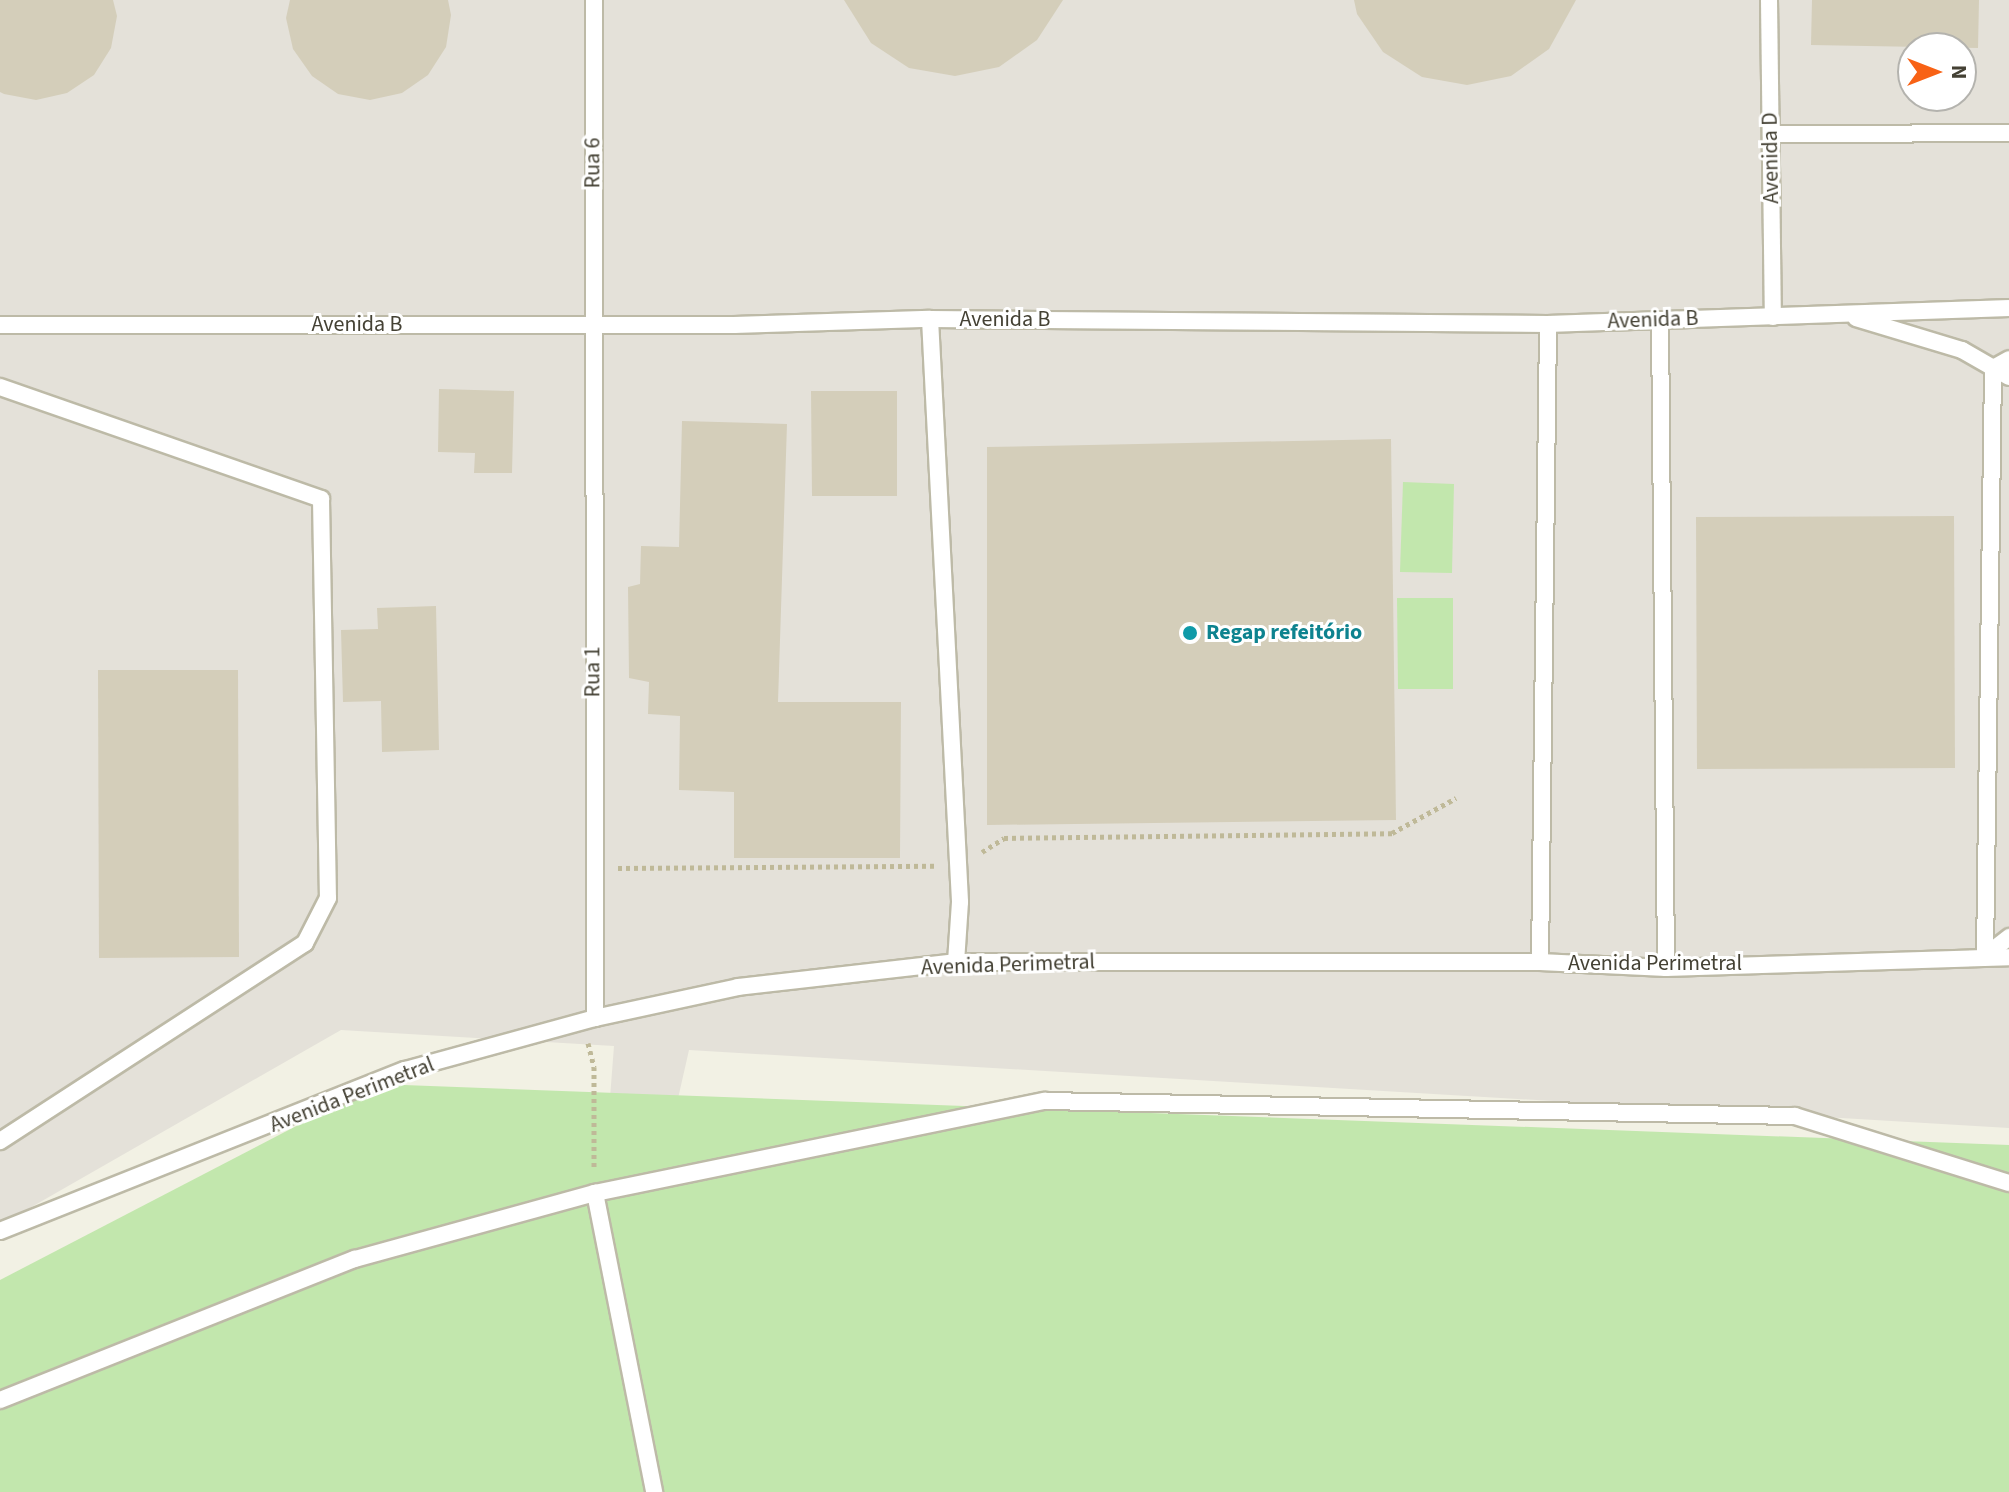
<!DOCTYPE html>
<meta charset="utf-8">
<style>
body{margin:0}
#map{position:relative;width:2009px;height:1492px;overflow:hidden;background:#f2f1e4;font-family:"Source Sans 3",sans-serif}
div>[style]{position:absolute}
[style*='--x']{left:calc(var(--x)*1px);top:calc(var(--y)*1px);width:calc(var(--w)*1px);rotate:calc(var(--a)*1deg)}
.industrial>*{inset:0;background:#e4e1d9}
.green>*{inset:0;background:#c2e7ad}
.building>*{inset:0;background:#d4ceba}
.path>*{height:5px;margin-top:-2.5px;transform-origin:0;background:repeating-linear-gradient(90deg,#bfb998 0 4px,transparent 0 8px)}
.roads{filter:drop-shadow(2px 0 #bdbaa7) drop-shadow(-2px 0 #bdbaa7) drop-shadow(0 2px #bdbaa7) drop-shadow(0 -2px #bdbaa7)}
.lane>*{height:16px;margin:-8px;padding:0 8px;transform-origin:8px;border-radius:8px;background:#fff}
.dots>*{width:22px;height:22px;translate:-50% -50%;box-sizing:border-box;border:4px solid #fff;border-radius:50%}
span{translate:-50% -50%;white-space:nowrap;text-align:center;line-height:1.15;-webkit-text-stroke:6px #fff;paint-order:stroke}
.street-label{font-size:22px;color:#444134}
.culture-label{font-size:22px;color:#0d838f;font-weight:700}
.left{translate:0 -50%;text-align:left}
.north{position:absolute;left:1897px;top:32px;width:80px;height:80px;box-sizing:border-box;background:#fff;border:2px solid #b4b3ae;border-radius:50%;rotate:90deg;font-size:22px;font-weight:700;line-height:32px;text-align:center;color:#444134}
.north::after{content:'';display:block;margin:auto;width:28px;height:36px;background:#f86215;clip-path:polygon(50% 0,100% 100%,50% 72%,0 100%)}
</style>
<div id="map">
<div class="industrial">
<div style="clip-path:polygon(evenodd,0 0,2009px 0,2009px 1128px,689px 1050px,641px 1262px,691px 1492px,599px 1240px,614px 1046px,341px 1030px,0 1225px,0 0,1913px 48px,1961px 48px,1961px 96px,1913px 96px,1913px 48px)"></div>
</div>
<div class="green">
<div style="clip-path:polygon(1403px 482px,1454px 484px,1452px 573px,1400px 572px)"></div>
<div style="clip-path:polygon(1397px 598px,1453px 598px,1453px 689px,1398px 689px)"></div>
<div style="clip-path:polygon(377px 1084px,2009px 1145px,2009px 1492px,0 1492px,0 1280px)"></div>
</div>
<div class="building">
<div style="clip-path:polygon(0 0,113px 0,117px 16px,111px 48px,94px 75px,67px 93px,36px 100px,4px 94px,0 92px)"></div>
<div style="clip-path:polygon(290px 0,448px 0,451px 15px,446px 47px,428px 75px,402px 93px,370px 100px,338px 94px,312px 76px,293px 49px,286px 18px)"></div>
<div style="clip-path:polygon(844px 0,1063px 0,1037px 40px,999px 67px,955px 76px,909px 68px,871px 43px)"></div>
<div style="clip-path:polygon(1354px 0,1576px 0,1549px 49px,1511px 76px,1467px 85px,1422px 77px,1383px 52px,1357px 14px)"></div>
<div style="clip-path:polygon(1812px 0,1979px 0,1978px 48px,1811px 45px)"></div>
<div style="clip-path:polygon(439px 389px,514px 391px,512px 473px,474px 473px,475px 453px,438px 452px)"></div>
<div style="clip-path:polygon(811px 391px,897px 391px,897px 496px,812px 496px)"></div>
<div style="clip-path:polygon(682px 421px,787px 424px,778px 702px,901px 702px,900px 858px,734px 858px,734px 792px,679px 790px,680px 716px,648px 714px,649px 682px,629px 678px,628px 587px,640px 584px,641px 546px,679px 547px)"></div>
<div style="clip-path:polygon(1391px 439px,1396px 820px,987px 825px,987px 447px)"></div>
<div style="clip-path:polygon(1954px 516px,1955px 768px,1697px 769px,1696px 517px)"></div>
<div style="clip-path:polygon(436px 606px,439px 750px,382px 752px,381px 701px,343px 702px,341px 630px,378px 629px,377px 608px)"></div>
<div style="clip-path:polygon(98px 670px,238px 670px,239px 957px,99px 958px)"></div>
</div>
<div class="path">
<div style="--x:982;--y:852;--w:26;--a:-32"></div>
<div style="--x:1004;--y:838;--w:388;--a:-0.7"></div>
<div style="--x:1392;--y:833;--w:73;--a:-28.7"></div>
<div style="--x:618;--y:868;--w:318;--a:-0.4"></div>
<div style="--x:588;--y:1043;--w:25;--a:76"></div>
<div style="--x:594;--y:1067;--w:101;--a:90"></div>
</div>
<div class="roads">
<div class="lane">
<div style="--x:594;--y:0;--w:1018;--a:89.94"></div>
<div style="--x:1769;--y:0;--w:317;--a:89.3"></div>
<div style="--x:1771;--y:134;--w:238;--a:-0.2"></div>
<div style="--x:1856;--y:318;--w:111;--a:16.8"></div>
<div style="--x:1962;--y:350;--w:54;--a:29.9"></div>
<div style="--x:930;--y:319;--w:584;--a:87.05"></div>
<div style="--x:960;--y:902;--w:60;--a:93.8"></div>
<div style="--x:1660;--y:320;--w:648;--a:89.47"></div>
<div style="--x:0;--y:325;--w:734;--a:0"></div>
<div style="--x:734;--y:325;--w:196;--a:-1.8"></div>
<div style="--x:930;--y:319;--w:618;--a:0.46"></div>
<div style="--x:1548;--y:324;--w:461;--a:-2"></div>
<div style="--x:0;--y:387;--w:340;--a:19.2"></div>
<div style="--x:321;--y:499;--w:399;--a:89"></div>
<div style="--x:328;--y:898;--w:51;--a:117.1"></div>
<div style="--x:305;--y:943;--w:364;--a:147"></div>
<div style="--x:1985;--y:956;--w:588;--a:-89.22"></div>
<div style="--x:1993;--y:368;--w:18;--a:-29"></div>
<div style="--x:1985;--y:956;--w:31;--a:-38"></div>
<div style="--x:1540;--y:962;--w:638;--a:-89.28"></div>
<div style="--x:595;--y:1193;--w:305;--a:78.8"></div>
<div style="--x:0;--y:1231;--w:436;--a:-21.7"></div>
<div style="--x:405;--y:1070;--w:197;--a:-15.3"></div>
<div style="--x:595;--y:1018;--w:146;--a:-12.2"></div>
<div style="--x:738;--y:987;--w:219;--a:-6.5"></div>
<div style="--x:956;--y:962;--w:584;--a:0"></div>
<div style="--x:1540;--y:962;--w:126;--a:2.7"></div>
<div style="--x:1666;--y:968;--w:343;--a:-1.8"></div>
<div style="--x:0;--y:1400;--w:382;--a:-21.7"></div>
<div style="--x:355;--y:1259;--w:249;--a:-15.4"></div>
<div style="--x:595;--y:1193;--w:459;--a:-11.6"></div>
<div style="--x:1045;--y:1101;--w:750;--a:1.15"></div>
<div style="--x:1795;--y:1116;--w:224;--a:17.4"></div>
</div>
</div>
<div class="dots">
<div style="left:1190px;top:633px;background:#0f9aa8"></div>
</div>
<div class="street-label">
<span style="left:1771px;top:158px;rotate:-91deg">Avenida D</span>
<span style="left:593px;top:163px;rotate:-90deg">Rua 6</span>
<span style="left:1005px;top:320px">Avenida B</span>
<span style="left:1653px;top:320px;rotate:-2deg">Avenida B</span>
<span style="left:357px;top:325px">Avenida B</span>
<span style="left:593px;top:672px;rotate:-90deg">Rua 1</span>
<span style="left:1655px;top:964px">Avenida Perimetral</span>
<span style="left:1008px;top:965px;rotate:-2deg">Avenida Perimetral</span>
<span style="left:352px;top:1095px;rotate:-21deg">Avenida Perimetral</span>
</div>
<div class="culture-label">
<span class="left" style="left:1206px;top:633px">Regap refeitório</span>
</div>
<div class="north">N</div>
</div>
